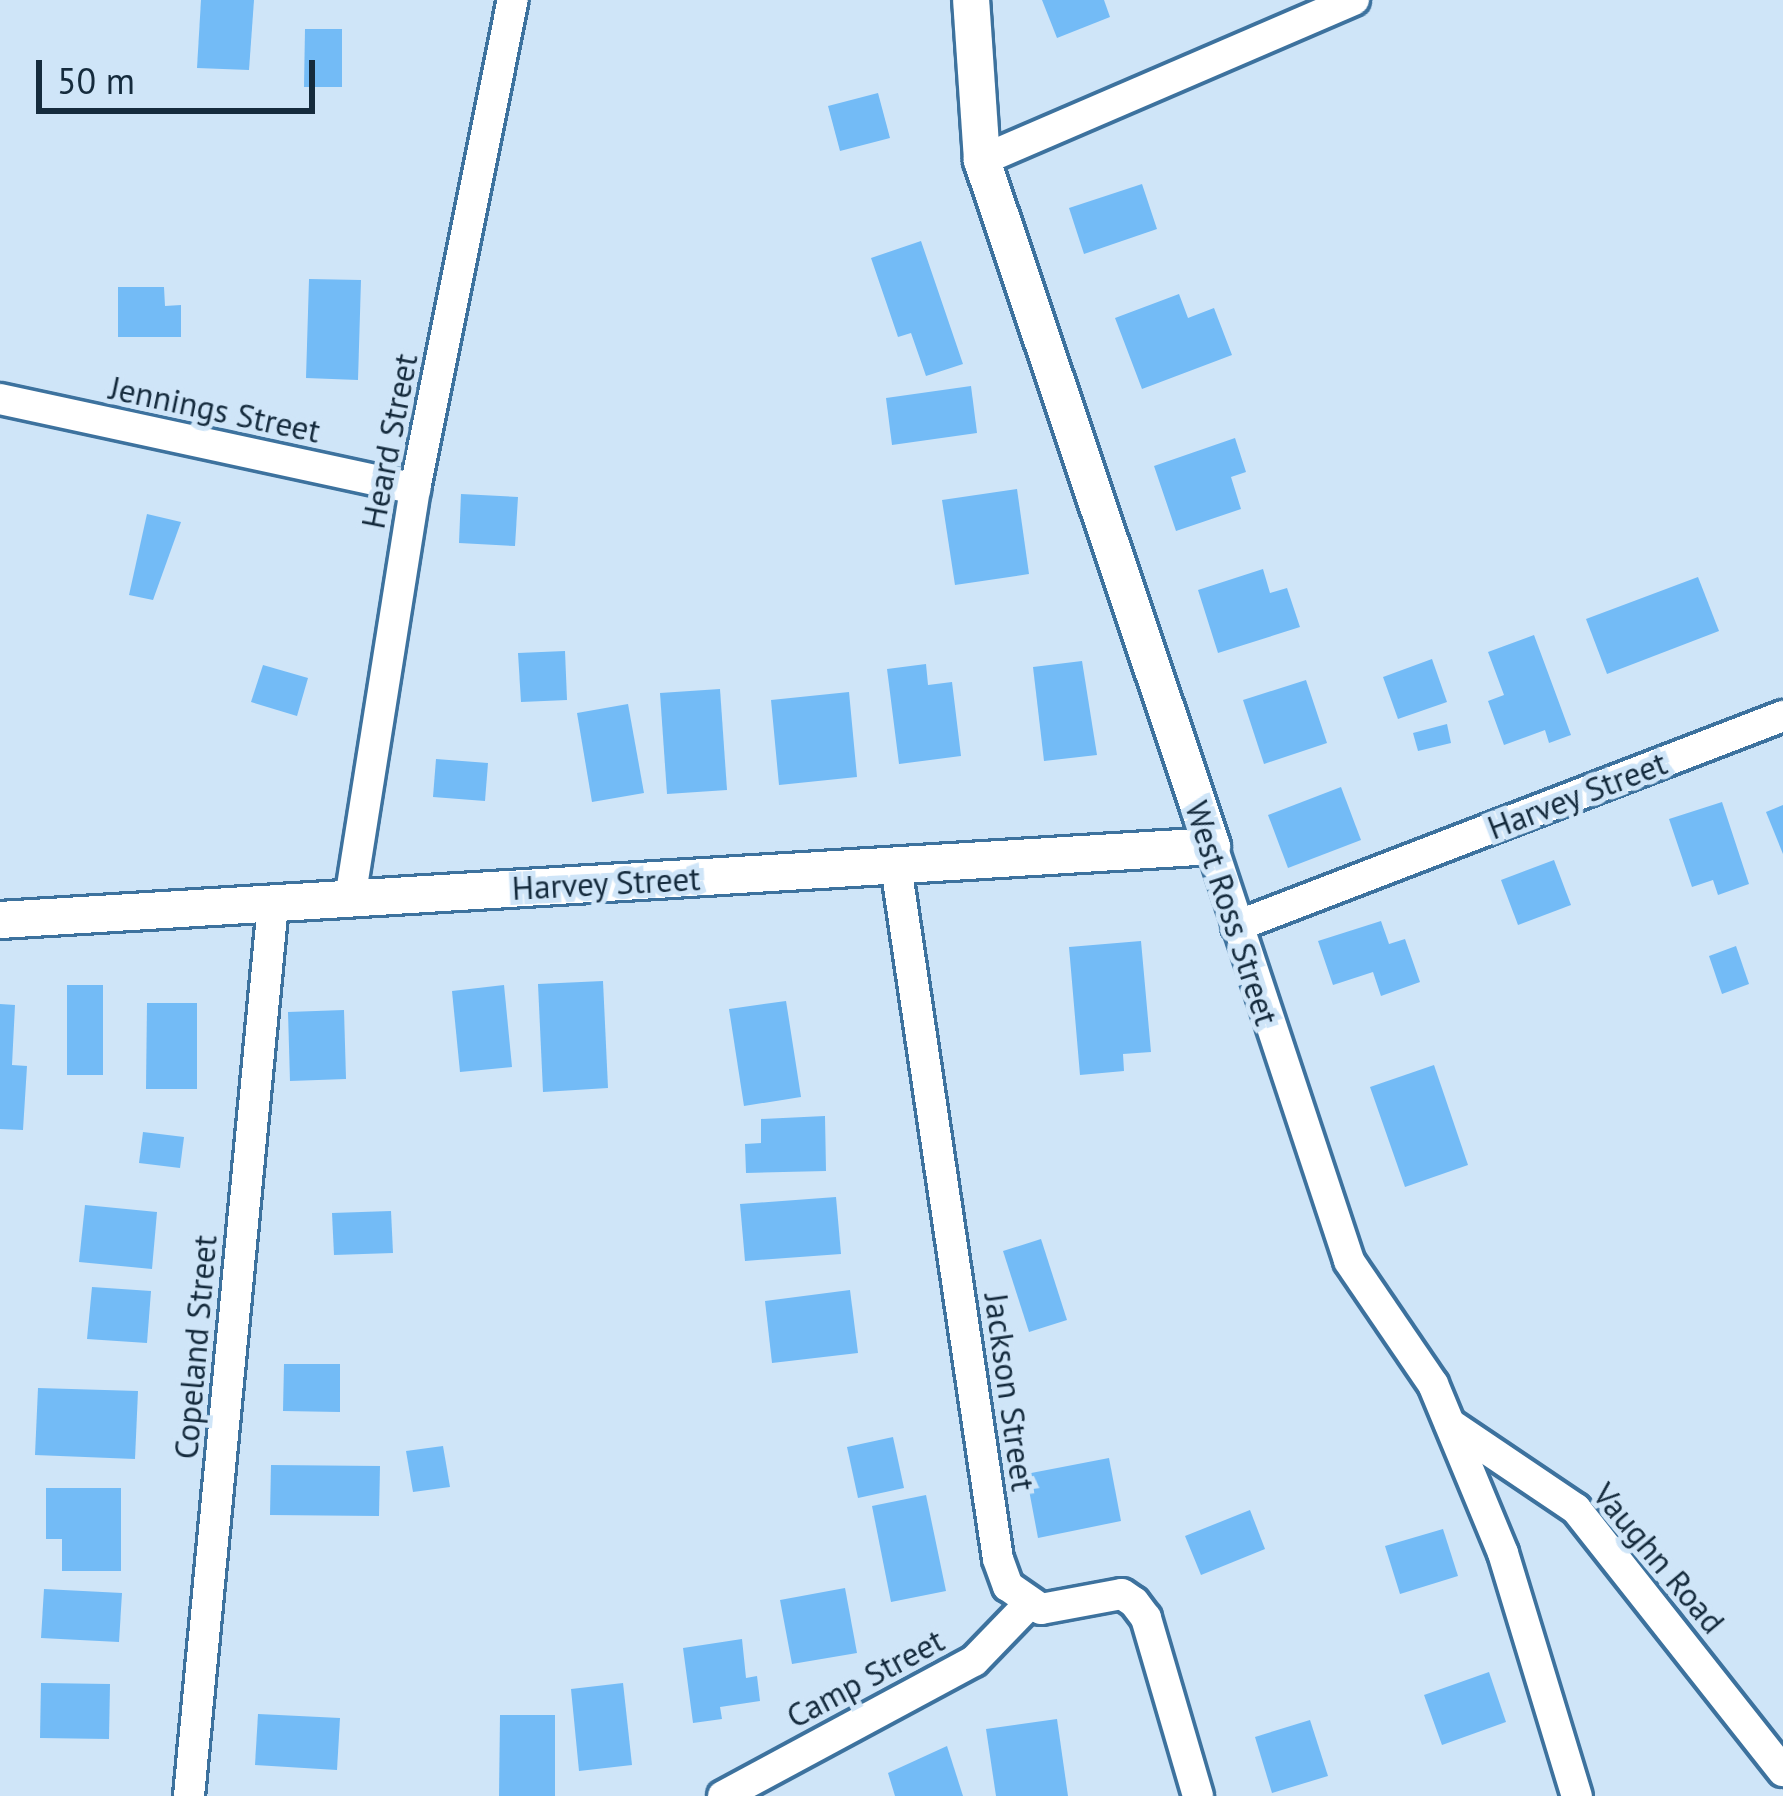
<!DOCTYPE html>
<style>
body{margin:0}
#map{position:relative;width:1783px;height:1796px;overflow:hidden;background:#cfe5f8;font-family:"PT Sans",sans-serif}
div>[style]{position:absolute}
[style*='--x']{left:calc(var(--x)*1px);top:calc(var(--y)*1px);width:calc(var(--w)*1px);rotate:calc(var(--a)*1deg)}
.building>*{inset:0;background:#73bbf6}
.roads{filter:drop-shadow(3px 0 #3d729e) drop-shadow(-3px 0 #3d729e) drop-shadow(0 3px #3d729e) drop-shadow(0 -3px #3d729e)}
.minor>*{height:30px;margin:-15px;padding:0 15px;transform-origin:15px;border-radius:15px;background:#fff}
.tertiary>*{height:36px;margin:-18px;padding:0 18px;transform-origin:18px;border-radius:18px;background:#fff}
span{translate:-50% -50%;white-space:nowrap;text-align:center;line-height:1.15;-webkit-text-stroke:10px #cfe5f8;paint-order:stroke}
.street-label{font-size:33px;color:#152b3d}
.scale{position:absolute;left:36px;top:60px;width:279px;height:54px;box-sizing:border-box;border:6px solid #152b3d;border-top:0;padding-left:15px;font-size:36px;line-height:42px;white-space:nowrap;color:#152b3d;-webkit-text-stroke:9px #cfe5f8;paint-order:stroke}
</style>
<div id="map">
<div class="building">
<div style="clip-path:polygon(201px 0,254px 0,249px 70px,197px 68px)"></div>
<div style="clip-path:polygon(1042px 0,1104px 0,1110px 17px,1057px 38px)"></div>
<div style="clip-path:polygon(305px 29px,342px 29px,342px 87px,304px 87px)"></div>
<div style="clip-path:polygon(878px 93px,890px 138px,840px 151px,828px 106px)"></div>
<div style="clip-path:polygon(1142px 184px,1157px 229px,1084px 254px,1069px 208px)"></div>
<div style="clip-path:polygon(921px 241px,963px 364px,926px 376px,911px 333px,898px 337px,871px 258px)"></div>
<div style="clip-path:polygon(309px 279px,361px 280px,358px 380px,306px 378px)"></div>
<div style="clip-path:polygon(118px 287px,164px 287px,165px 306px,181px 305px,181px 337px,118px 337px)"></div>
<div style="clip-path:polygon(1179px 294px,1188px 318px,1214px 308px,1232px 355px,1142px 389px,1115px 318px)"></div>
<div style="clip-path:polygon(971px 386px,977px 433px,892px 445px,886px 398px)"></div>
<div style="clip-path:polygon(1235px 438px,1246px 472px,1231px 477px,1241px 509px,1176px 531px,1154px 466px)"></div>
<div style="clip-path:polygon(1017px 489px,1029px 574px,955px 585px,942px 500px)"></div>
<div style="clip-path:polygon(461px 494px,518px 497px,515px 546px,459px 543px)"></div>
<div style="clip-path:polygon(147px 514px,181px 522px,153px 600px,129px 595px)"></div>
<div style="clip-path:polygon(1263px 569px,1270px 593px,1287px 588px,1300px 627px,1218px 653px,1198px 590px)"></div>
<div style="clip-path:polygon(1698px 577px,1719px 631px,1607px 674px,1586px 619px)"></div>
<div style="clip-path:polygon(1534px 635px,1571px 735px,1549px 743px,1545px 730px,1504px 745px,1488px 701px,1504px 695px,1488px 652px)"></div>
<div style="clip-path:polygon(565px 651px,567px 700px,521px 702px,518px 653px)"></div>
<div style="clip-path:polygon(1432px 659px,1447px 702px,1398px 719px,1383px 677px)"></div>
<div style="clip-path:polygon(1082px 661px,1097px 755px,1044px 761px,1033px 667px)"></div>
<div style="clip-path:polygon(926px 664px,928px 685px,952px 682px,961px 756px,899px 764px,887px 669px)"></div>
<div style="clip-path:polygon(263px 665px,308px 678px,297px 716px,251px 702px)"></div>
<div style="clip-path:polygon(1306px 680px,1327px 743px,1264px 764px,1243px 700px)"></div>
<div style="clip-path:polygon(720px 689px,727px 790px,667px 794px,660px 693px)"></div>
<div style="clip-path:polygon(849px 692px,857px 777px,779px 785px,771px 700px)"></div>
<div style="clip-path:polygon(628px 704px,644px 793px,592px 802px,577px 713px)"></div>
<div style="clip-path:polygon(1447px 724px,1451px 743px,1418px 751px,1413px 733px)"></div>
<div style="clip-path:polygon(436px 759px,488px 763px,485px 801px,433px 797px)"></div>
<div style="clip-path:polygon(1341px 787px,1361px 840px,1288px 868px,1268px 815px)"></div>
<div style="clip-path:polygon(1722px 802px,1749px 884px,1718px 895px,1713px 880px,1692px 887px,1669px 819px)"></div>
<div style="clip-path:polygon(1783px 805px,1783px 854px,1766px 812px)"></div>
<div style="clip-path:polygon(1554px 860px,1571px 905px,1518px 925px,1501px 880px)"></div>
<div style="clip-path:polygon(1381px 921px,1389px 944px,1405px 939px,1420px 982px,1381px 996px,1373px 972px,1333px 985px,1318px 941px)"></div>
<div style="clip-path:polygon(1141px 941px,1151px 1052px,1123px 1054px,1124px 1071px,1080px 1075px,1069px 947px)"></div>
<div style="clip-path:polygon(1736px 946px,1749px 984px,1722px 994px,1709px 956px)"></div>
<div style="clip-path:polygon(603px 981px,608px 1088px,543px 1092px,538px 984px)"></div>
<div style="clip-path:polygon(67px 985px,103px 985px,103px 1075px,67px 1075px)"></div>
<div style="clip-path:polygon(504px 985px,512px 1067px,460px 1072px,452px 991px)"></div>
<div style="clip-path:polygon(786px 1001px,801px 1097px,744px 1106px,729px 1009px)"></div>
<div style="clip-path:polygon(147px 1003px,197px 1003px,197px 1089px,146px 1089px)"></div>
<div style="clip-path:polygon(0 1004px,15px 1005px,12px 1065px,27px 1066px,23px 1130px,0 1129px)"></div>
<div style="clip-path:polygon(344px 1010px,346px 1079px,290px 1081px,288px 1012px)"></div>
<div style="clip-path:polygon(1434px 1065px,1468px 1165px,1405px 1187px,1370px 1087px)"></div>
<div style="clip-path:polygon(825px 1116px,826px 1171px,746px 1173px,745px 1144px,761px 1143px,761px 1119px)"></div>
<div style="clip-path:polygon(143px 1132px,184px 1137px,180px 1168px,139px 1163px)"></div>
<div style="clip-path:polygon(836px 1197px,841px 1254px,745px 1261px,740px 1204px)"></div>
<div style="clip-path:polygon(85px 1205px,157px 1212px,152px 1269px,79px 1262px)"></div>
<div style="clip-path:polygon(391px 1211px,393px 1253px,334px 1255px,332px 1213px)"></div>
<div style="clip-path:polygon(1041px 1239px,1067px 1320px,1029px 1332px,1003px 1251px)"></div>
<div style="clip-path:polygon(92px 1287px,151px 1291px,147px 1343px,87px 1339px)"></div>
<div style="clip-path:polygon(850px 1290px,858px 1353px,772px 1363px,765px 1301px)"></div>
<div style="clip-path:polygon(284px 1364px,340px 1364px,340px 1412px,283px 1411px)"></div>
<div style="clip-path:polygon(38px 1388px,138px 1391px,135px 1459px,35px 1455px)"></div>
<div style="clip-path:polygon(893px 1437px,904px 1488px,858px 1498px,847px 1447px)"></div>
<div style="clip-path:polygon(443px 1446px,450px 1487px,413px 1492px,406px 1451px)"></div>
<div style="clip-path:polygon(1109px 1458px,1121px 1521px,1038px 1538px,1026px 1474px)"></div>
<div style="clip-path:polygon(271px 1465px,380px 1466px,379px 1516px,270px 1515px)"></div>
<div style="clip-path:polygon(46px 1488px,121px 1488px,121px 1571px,62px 1571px,62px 1539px,46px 1539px)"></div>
<div style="clip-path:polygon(926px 1495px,946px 1591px,891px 1602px,872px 1506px)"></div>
<div style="clip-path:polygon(1250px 1510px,1265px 1549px,1201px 1575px,1185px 1536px)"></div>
<div style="clip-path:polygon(1443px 1529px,1458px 1576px,1400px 1594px,1385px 1546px)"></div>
<div style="clip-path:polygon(845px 1588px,857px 1653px,792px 1664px,780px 1600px)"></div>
<div style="clip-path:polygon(44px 1589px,122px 1593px,119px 1642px,41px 1638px)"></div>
<div style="clip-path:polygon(742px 1639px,746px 1678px,757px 1676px,760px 1701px,720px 1707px,722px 1719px,693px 1723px,683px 1648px)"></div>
<div style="clip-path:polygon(1489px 1672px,1506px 1722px,1442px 1745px,1424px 1695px)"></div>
<div style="clip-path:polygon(41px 1683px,110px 1684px,109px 1739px,40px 1738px)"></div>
<div style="clip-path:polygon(623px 1683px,632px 1765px,579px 1771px,571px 1689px)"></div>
<div style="clip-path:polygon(258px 1714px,340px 1718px,337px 1770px,255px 1765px)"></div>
<div style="clip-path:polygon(500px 1715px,555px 1715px,555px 1796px,499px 1796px)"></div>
<div style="clip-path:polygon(1057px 1719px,1068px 1796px,996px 1796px,986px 1729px)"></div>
<div style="clip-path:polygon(1310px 1720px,1328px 1776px,1272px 1793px,1255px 1737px)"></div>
<div style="clip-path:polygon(947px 1746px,963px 1796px,895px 1796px,888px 1773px)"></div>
</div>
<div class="roads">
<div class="minor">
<div style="--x:982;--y:160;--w:405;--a:-23.3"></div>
<div style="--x:0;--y:399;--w:425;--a:12.2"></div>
<div style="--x:1212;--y:846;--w:437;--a:71.7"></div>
<div style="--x:1349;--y:1261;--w:149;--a:55.7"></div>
<div style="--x:1433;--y:1384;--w:183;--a:67.5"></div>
<div style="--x:1503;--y:1553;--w:254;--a:73.1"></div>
<div style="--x:896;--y:866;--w:700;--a:81.63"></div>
<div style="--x:998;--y:1559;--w:29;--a:70"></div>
<div style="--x:1008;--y:1586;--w:40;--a:34.9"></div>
<div style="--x:1041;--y:1609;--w:82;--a:-10.5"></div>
<div style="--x:1122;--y:1594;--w:14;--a:34"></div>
<div style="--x:1134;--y:1602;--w:20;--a:53"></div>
<div style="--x:1146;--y:1618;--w:185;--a:73.7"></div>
<div style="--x:350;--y:899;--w:415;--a:-81"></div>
<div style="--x:415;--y:489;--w:499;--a:-78.7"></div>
<div style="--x:1237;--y:926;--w:585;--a:-21.04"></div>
<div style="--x:1450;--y:1424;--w:152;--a:34"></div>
<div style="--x:1576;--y:1509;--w:334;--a:51.7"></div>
<div style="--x:189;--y:1796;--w:896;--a:-84.62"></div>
<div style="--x:723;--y:1796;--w:285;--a:-28.3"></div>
<div style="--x:974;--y:1661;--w:78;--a:-46"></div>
</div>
<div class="tertiary">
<div style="--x:0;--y:920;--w:1214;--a:-3.49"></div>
<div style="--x:1212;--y:846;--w:724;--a:-108.54"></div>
<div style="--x:982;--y:160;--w:160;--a:-93.9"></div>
</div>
</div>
<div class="street-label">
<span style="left:215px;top:409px;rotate:12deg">Jennings Street</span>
<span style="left:389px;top:441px;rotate:-79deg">Heard Street</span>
<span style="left:1577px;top:795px;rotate:-21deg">Harvey Street</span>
<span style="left:606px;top:883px;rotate:-3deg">Harvey Street</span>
<span style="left:1232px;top:913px;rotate:72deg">West Ross Street</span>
<span style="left:195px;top:1347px;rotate:-85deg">Copeland Street</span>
<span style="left:1010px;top:1392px;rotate:82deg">Jackson Street</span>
<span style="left:1659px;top:1558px;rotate:50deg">Vaughn Road</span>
<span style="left:865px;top:1678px;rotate:-28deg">Camp Street</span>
</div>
<div class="scale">50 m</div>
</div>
